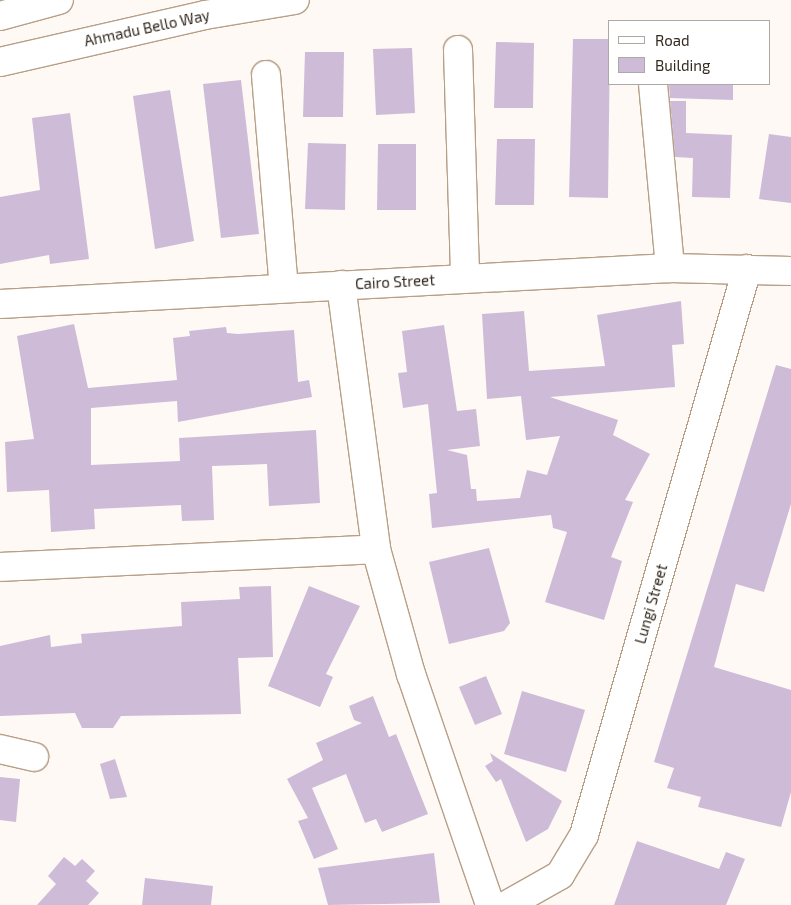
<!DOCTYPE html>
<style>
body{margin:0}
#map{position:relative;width:791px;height:905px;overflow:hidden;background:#fef9f4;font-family:"Exo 2",sans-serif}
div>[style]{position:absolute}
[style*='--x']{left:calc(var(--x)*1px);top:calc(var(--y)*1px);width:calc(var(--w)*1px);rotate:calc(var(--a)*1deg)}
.building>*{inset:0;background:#cebbd7}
.roads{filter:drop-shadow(1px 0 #b79f87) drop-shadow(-1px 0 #b79f87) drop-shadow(0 1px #b79f87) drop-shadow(0 -1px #b79f87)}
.minor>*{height:28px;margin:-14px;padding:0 14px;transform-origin:14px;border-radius:14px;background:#fff}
.major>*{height:28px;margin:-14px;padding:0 14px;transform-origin:14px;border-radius:14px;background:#fff}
span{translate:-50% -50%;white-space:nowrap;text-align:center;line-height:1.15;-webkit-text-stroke:4px #fff;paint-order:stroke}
.street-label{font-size:15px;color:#32291f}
.legend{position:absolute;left:608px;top:20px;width:162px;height:65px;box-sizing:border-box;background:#fff;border:1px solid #ada9a5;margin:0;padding:6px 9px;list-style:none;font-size:15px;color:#32291f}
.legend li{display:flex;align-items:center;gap:10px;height:25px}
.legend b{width:25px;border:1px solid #ada9a5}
</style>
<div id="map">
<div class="building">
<div style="clip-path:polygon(573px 39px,610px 39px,608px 198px,569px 197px)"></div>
<div style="clip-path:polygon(496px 42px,534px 43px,533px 108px,494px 108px)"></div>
<div style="clip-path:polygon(412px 48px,415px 113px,376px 115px,373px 49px)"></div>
<div style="clip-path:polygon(305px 52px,344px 52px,343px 117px,303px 117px)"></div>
<div style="clip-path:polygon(241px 80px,259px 234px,221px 238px,203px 84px)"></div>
<div style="clip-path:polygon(669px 84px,733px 84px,733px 100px,670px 98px)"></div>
<div style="clip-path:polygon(170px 90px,194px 241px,155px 249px,133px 96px)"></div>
<div style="clip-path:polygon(670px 101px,686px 101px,686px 133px,732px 135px,730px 198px,692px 197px,693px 158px,675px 157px)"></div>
<div style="clip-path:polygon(70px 113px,89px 259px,50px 264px,49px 255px,0 264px,0 197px,40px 190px,32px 118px)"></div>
<div style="clip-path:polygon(769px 134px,791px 137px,791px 203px,759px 199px)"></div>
<div style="clip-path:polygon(497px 139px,535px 139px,534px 205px,495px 205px)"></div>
<div style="clip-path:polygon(308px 143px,346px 144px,345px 210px,305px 209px)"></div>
<div style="clip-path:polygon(378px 144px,416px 144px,416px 210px,377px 210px)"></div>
<div style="clip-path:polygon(681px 301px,684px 344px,672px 345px,675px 387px,550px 397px,618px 420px,613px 435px,650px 454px,625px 500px,633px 502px,611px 557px,622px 561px,604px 620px,545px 602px,567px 532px,553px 528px,551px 515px,432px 528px,429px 494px,437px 493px,428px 404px,403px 408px,398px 373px,407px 372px,402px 331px,444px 325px,457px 411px,476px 409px,480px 446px,447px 450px,467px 455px,471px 489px,476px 489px,477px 501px,520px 498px,527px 470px,547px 475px,560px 436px,526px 440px,521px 396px,487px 399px,482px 314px,524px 311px,529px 371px,605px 366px,597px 315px)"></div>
<div style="clip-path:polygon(74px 324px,88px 388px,177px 380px,173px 338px,190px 336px,189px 331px,226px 327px,227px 333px,238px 334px,294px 330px,298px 382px,309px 380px,312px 397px,178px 422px,177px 401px,91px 408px,91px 465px,180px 461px,179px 438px,316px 430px,320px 503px,269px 506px,267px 464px,212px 466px,214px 520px,182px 521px,181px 505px,94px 509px,95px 529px,51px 532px,49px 490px,7px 492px,5px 442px,34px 439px,17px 336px)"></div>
<div style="clip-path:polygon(776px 365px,791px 369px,791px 504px,764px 592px,736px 584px,714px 667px,791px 690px,791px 792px,781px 827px,698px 807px,701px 797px,667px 788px,674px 768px,654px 762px)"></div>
<div style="clip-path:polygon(489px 548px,510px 623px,504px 631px,449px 644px,429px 562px)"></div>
<div style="clip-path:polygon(271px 586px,273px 657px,238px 658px,241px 714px,121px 716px,113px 728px,82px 728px,75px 713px,0 716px,0 646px,50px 635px,51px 647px,82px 643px,81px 634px,182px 626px,181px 602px,240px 599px,239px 587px)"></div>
<div style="clip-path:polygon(309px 586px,360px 606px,326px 674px,333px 677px,320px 707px,268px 686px)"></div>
<div style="clip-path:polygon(486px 676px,502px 714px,475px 725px,459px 687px)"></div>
<div style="clip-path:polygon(522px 691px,585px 710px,566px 772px,504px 754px)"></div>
<div style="clip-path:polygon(373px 696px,389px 737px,396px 734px,428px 814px,382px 832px,376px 819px,365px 823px,346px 774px,312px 788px,338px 849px,314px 859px,298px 821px,308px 818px,287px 779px,323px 760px,316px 743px,362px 723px,354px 720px,349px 706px)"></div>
<div style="clip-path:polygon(490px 753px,562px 801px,548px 829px,526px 842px,501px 779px,496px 782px,485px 766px,493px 761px)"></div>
<div style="clip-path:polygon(115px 759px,127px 797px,110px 799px,100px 764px)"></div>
<div style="clip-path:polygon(0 777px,20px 779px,16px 822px,0 820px)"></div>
<div style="clip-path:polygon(637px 841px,719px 869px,726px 852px,745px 859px,726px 905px,614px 905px)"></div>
<div style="clip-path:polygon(434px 853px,440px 903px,328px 905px,318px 868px)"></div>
<div style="clip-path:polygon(64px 857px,75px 866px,82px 859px,95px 871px,86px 881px,99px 893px,88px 905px,37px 905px,56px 884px,48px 876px)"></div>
<div style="clip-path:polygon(145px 878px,213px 886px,211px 905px,142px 905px)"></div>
</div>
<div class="roads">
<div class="minor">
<div style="--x:458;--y:50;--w:228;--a:88.2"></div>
<div style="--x:266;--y:75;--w:214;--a:85.2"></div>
<div style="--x:653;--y:84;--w:185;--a:84.7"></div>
<div style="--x:341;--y:285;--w:266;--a:82.4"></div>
<div style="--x:376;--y:549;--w:130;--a:74.4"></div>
<div style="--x:411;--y:674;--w:244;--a:71.1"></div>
<div style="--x:0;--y:304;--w:671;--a:-3.08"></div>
<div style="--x:670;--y:268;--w:121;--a:1.4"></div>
<div style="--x:0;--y:567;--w:376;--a:-2.7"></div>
<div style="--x:0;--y:749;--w:35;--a:13"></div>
<div style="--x:507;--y:905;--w:61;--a:-29.5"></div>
<div style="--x:560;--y:875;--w:47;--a:-59"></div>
<div style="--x:584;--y:835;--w:589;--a:-73.93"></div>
</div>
<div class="major">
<div style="--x:0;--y:16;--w:61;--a:-15.2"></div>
<div style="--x:0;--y:62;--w:210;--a:-12.9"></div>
<div style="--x:205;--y:15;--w:91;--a:-9.5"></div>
</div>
</div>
<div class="street-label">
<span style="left:147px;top:28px;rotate:-12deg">Ahmadu Bello Way</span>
<span style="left:395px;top:282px;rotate:-3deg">Cairo Street</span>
<span style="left:651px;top:604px;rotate:-74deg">Lungi Street</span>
</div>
<ul class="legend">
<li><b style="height:6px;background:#fff"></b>Road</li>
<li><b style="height:14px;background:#cebbd7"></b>Building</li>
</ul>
</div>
